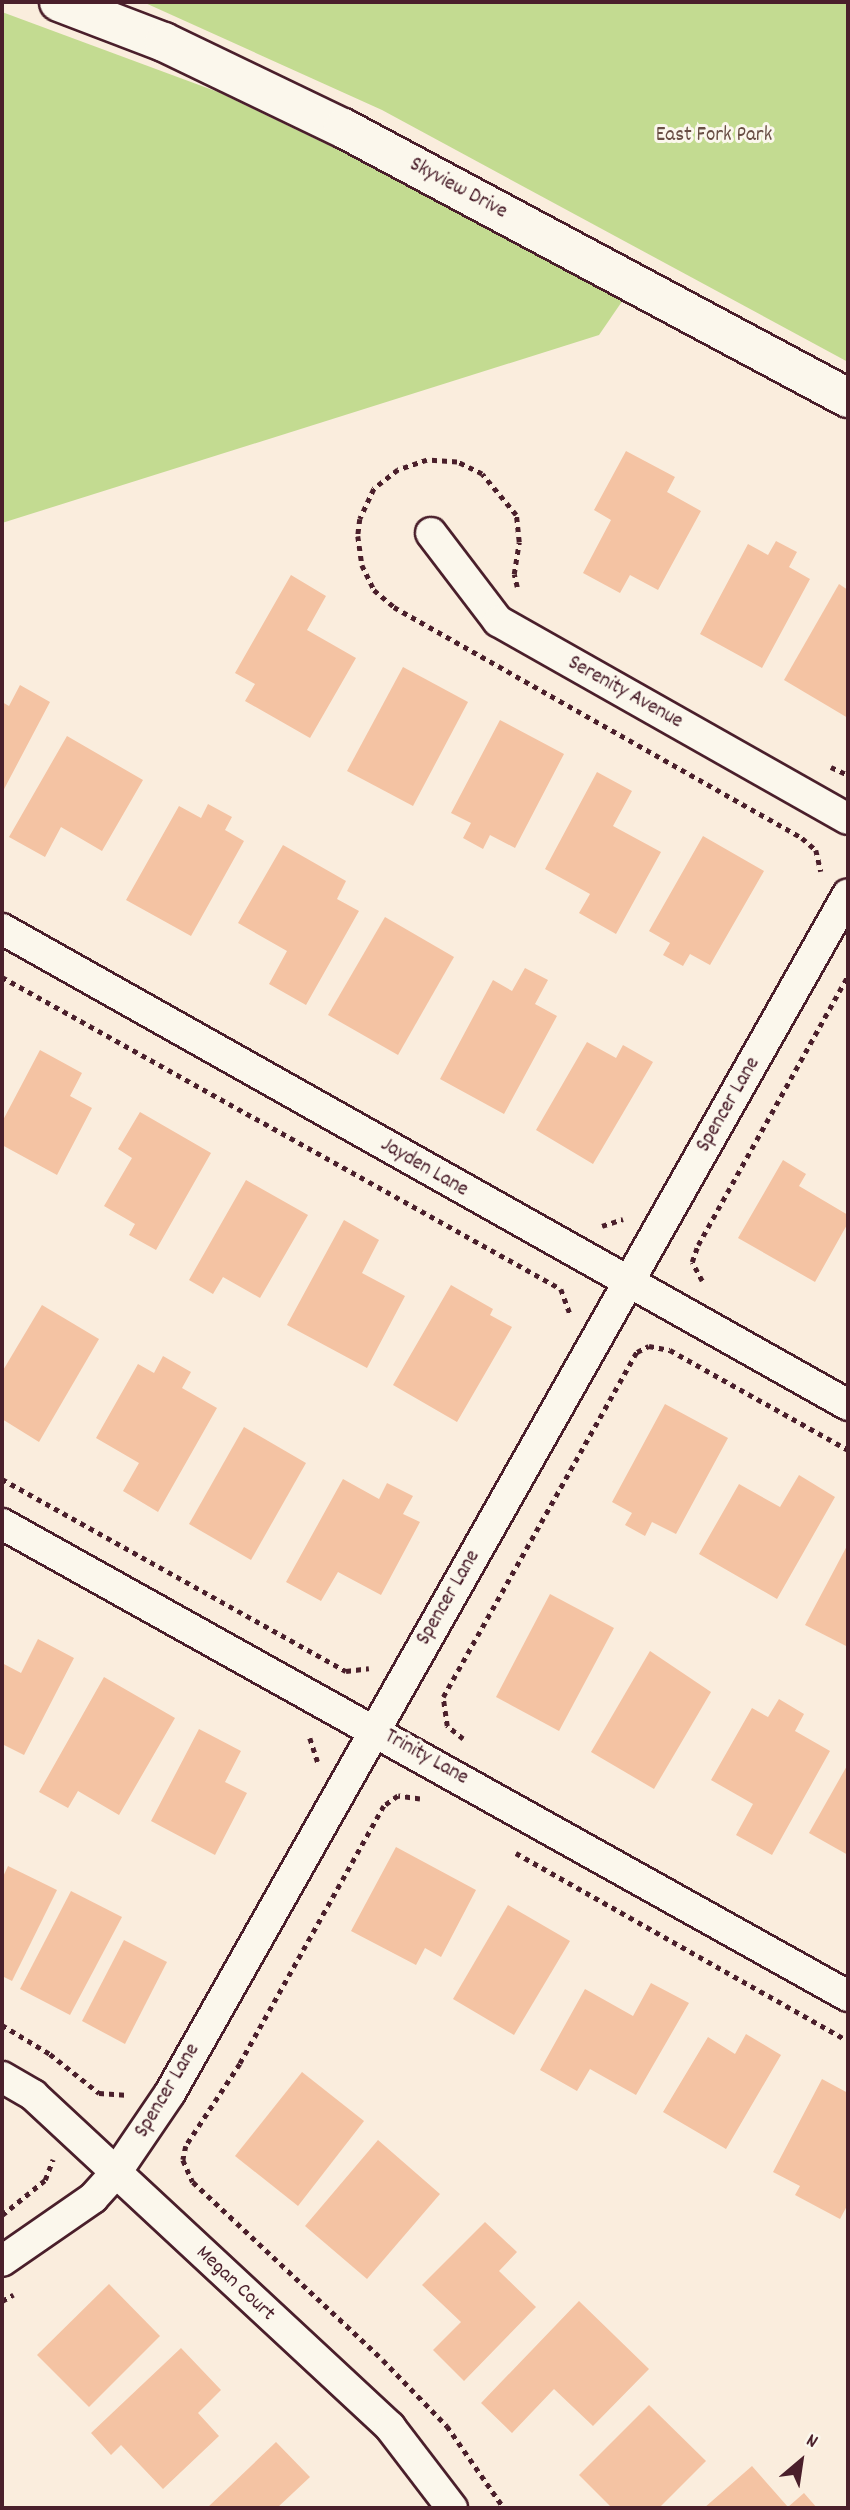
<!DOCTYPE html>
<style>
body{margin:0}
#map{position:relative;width:850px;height:2510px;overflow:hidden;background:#faeddd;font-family:Dekko,sans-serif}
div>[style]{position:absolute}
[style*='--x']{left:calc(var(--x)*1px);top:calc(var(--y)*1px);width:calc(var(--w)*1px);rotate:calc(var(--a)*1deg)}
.green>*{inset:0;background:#c3db91}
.building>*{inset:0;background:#f4c3a3}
.path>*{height:4.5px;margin-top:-2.25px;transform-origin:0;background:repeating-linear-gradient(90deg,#4a1f2b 0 5px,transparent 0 10px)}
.roads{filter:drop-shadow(2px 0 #4a1f2b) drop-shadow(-2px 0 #4a1f2b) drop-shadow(0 2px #4a1f2b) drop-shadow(0 -2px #4a1f2b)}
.street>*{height:30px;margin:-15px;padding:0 15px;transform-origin:15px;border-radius:15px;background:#fbf7ec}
.secondary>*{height:38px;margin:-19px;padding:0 19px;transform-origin:19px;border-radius:19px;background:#fbf7ec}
span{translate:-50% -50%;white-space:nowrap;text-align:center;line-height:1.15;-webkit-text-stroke:6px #fbf7ec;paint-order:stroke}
.park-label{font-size:21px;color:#684e44}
.street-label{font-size:21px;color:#4a1f2b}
.frame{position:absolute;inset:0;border:4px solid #4a1f2b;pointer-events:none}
.north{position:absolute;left:766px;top:2426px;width:70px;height:70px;-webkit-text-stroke:5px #fbf7ec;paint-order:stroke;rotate:29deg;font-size:19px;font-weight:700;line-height:28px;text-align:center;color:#4a1f2b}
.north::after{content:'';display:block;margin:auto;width:24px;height:32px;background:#4a1f2b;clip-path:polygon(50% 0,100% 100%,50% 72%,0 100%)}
</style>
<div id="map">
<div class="green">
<div style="clip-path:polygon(143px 2px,848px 2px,848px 362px,382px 110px)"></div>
<div style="clip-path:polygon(2px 12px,218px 92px,382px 171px,623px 300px,599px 335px,2px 523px)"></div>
</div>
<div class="building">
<div style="clip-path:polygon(626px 451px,675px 477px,667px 492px,701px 511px,658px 590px,630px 575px,620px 593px,583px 573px,611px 520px,594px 510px)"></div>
<div style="clip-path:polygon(776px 541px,797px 552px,789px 567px,810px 579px,762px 668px,700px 634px,748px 544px,768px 555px)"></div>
<div style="clip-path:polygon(291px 575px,326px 596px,307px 630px,356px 658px,310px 738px,245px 701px,255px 684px,235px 673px)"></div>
<div style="clip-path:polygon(839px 584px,848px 590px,848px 718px,784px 680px)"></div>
<div style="clip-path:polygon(403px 667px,468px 702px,413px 806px,347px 771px)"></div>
<div style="clip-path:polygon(20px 685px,50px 702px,2px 793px,2px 702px,9px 706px)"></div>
<div style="clip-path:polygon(500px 720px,564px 754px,515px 848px,490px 835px,483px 849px,463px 838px,471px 823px,451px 813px)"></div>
<div style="clip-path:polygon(67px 736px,143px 780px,102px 851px,61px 827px,45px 857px,9px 837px)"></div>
<div style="clip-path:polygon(597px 772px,632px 791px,613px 826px,661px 852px,616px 934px,579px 913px,590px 894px,545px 869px)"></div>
<div style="clip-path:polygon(208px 804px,232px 817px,225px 830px,244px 841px,191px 936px,126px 900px,179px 806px,201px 818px)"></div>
<div style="clip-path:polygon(703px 836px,764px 871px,710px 965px,690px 954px,683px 966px,663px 955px,670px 943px,649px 931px)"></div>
<div style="clip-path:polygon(283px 845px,346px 881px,337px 899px,359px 911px,306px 1005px,269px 984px,287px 951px,238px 923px)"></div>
<div style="clip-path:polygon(385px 917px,454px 957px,398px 1055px,328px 1015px)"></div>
<div style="clip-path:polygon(525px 968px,548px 980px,535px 1004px,557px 1016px,504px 1114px,440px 1079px,493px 980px,512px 991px)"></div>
<div style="clip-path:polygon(587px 1042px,616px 1058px,623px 1045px,653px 1062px,593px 1164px,536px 1130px)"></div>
<div style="clip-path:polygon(40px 1050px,82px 1073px,70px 1096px,92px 1108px,57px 1175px,2px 1145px,2px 1122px)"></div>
<div style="clip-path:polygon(140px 1112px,211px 1153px,156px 1250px,129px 1235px,135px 1224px,104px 1206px,132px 1158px,118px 1149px)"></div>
<div style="clip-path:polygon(783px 1160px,806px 1174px,799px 1186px,848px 1215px,848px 1223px,815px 1282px,738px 1238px)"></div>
<div style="clip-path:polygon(246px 1180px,308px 1215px,260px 1298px,223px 1277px,213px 1294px,189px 1280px)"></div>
<div style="clip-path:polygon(344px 1220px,379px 1240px,362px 1273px,405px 1296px,367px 1368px,287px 1325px)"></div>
<div style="clip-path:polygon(451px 1285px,493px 1309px,490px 1315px,512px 1327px,457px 1422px,393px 1385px)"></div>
<div style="clip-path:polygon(42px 1305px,99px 1339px,39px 1442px,2px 1419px,2px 1372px)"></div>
<div style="clip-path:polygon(163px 1356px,191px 1372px,182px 1388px,217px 1408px,158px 1512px,123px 1491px,139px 1463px,96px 1438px,138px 1364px,154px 1373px)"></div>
<div style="clip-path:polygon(665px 1404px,728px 1438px,676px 1534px,652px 1522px,645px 1536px,625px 1525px,632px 1513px,612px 1502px)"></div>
<div style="clip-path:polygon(244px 1427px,306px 1463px,251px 1560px,189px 1524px)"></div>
<div style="clip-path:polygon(799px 1475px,835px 1497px,777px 1599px,699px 1554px,739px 1484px,780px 1507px)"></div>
<div style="clip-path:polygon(343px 1479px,379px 1499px,387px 1483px,413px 1496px,403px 1514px,420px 1522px,381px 1595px,338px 1572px,321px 1601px,286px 1582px)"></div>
<div style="clip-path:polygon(848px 1544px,848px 1647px,805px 1625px)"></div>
<div style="clip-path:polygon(550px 1594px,614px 1628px,559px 1731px,496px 1697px)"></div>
<div style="clip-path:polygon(38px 1639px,74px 1658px,24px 1755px,2px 1744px,2px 1663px,21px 1673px)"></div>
<div style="clip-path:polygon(650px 1651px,711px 1692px,654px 1789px,591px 1752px)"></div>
<div style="clip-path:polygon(104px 1677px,175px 1718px,119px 1815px,78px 1791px,68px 1808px,39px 1792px)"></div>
<div style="clip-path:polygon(779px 1699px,804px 1714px,795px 1731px,830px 1751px,772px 1855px,736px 1835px,753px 1804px,711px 1780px,752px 1708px,768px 1717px)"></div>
<div style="clip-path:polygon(199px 1729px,241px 1751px,225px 1782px,247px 1793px,215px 1855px,151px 1821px)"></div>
<div style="clip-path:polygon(848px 1764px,848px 1855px,809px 1833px)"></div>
<div style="clip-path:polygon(396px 1847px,476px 1890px,441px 1957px,425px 1948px,416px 1965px,351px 1931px)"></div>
<div style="clip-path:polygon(8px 1866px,57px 1890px,12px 1981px,2px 1976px,2px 1879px)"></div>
<div style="clip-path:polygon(71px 1891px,122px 1917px,70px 2015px,20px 1989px)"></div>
<div style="clip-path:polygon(508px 1905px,570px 1941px,514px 2035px,453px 1999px)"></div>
<div style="clip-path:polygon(124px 1940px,167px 1962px,125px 2044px,82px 2021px)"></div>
<div style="clip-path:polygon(651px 1983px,689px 2003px,636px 2095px,590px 2069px,577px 2091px,540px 2070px,585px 1989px,633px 2016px)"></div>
<div style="clip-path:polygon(746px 2034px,781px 2055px,726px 2149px,663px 2112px,708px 2037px,735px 2054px)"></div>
<div style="clip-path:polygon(302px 2072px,364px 2121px,298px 2206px,235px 2156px)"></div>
<div style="clip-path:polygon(822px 2079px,848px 2093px,848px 2204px,840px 2219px,795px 2195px,800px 2186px,773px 2172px)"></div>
<div style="clip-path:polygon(378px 2140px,440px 2194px,367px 2279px,305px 2226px)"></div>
<div style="clip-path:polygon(485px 2222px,517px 2252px,499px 2271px,536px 2307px,464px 2381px,433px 2350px,461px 2322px,422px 2285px)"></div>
<div style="clip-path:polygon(109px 2284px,160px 2336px,89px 2407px,37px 2355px)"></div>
<div style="clip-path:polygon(579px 2301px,649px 2369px,593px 2426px,554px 2389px,512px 2433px,481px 2403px)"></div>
<div style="clip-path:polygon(181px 2348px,221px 2390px,198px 2413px,219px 2436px,163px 2489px,121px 2445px,111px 2455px,91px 2433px)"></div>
<div style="clip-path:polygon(649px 2405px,706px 2461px,659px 2508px,612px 2508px,579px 2475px)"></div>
<div style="clip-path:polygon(276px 2442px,310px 2477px,277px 2508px,207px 2508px)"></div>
<div style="clip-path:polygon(752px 2466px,788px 2507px,804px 2493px,817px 2508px,704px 2508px)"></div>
</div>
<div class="path">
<div style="--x:517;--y:587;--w:13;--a:-103"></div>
<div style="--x:514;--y:574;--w:32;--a:-81"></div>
<div style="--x:519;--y:542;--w:27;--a:-96"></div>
<div style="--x:516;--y:515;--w:53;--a:-129.7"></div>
<div style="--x:482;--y:474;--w:28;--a:-154"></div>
<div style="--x:457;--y:462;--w:30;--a:-176"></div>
<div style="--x:427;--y:460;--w:31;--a:161"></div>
<div style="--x:398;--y:470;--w:31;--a:142"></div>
<div style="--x:374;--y:489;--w:33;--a:115"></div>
<div style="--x:360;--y:519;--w:17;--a:97"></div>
<div style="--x:358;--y:536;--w:29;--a:82"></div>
<div style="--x:362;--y:565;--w:28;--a:64"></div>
<div style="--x:374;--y:590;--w:26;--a:40"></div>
<div style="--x:394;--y:607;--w:469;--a:29.5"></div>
<div style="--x:802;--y:838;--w:18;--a:41"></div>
<div style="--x:816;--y:850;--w:22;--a:77"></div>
<div style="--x:831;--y:767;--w:19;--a:25"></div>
<div style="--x:2;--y:977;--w:640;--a:29.17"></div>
<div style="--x:561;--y:1289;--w:27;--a:70"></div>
<div style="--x:602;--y:1226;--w:22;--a:-18"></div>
<div style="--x:702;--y:1281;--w:21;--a:-118"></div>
<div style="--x:692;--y:1262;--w:18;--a:-71"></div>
<div style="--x:698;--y:1245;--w:309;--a:-60.9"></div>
<div style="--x:2;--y:1479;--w:394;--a:29.2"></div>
<div style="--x:346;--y:1671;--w:23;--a:-7"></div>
<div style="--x:310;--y:1738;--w:25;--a:72"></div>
<div style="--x:463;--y:1739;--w:21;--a:-141"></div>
<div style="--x:447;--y:1726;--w:29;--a:-98"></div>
<div style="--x:443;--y:1697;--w:396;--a:-60.7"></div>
<div style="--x:637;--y:1352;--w:13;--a:-27"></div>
<div style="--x:649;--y:1346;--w:21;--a:11"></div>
<div style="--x:670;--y:1350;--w:204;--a:29.3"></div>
<div style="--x:420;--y:1799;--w:22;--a:-172"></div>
<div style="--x:398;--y:1796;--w:17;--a:144"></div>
<div style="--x:384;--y:1806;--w:295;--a:119.2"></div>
<div style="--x:240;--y:2064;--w:98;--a:123.4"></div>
<div style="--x:186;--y:2146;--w:14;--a:102"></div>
<div style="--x:183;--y:2160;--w:24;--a:66"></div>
<div style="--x:193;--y:2182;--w:260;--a:43.1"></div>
<div style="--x:383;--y:2360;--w:92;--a:45.9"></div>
<div style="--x:447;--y:2426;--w:100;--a:55.2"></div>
<div style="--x:516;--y:1853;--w:382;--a:29.5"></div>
<div style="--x:2;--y:2025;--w:56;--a:31.1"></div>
<div style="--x:50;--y:2054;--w:63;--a:38.5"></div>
<div style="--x:99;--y:2093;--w:26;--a:4"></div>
<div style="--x:2;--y:2215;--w:55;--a:-39.1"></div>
<div style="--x:45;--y:2180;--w:22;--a:-69"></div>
<div style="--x:2;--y:2301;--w:13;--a:-29"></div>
</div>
<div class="roads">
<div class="street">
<div style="--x:431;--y:533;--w:111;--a:52.7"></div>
<div style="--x:498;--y:621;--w:402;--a:29.5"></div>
<div style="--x:2;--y:929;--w:971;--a:29.36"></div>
<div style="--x:2;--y:1524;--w:969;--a:29.16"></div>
<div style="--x:2;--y:2077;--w:36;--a:30"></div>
<div style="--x:33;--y:2095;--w:488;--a:42.9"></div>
<div style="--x:390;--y:2427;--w:102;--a:52.6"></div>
<div style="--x:2;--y:2261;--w:111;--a:-34.7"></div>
<div style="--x:93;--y:2198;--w:36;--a:-48"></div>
<div style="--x:117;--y:2171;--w:94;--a:-55.8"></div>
<div style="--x:170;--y:2093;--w:1377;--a:-60.51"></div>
</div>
<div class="secondary">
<div style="--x:59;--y:2;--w:112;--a:20.9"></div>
<div style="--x:164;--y:42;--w:199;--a:25.7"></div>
<div style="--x:343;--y:128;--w:573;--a:28.13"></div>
</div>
</div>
<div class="park-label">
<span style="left:714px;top:136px">East Fork Park</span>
</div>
<div class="street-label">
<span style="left:458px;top:189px;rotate:28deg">Skyview Drive</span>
<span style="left:625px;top:693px;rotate:29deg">Serenity Avenue</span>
<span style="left:729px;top:1105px;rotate:-60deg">Spencer Lane</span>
<span style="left:424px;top:1168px;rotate:30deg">Jayden Lane</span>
<span style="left:449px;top:1598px;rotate:-60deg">Spencer Lane</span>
<span style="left:426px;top:1758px;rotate:29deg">Trinity Lane</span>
<span style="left:168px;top:2091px;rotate:-59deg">Spencer Lane</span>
<span style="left:235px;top:2284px;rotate:43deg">Megan Court</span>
</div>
<div class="frame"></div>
<div class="north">N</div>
</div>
